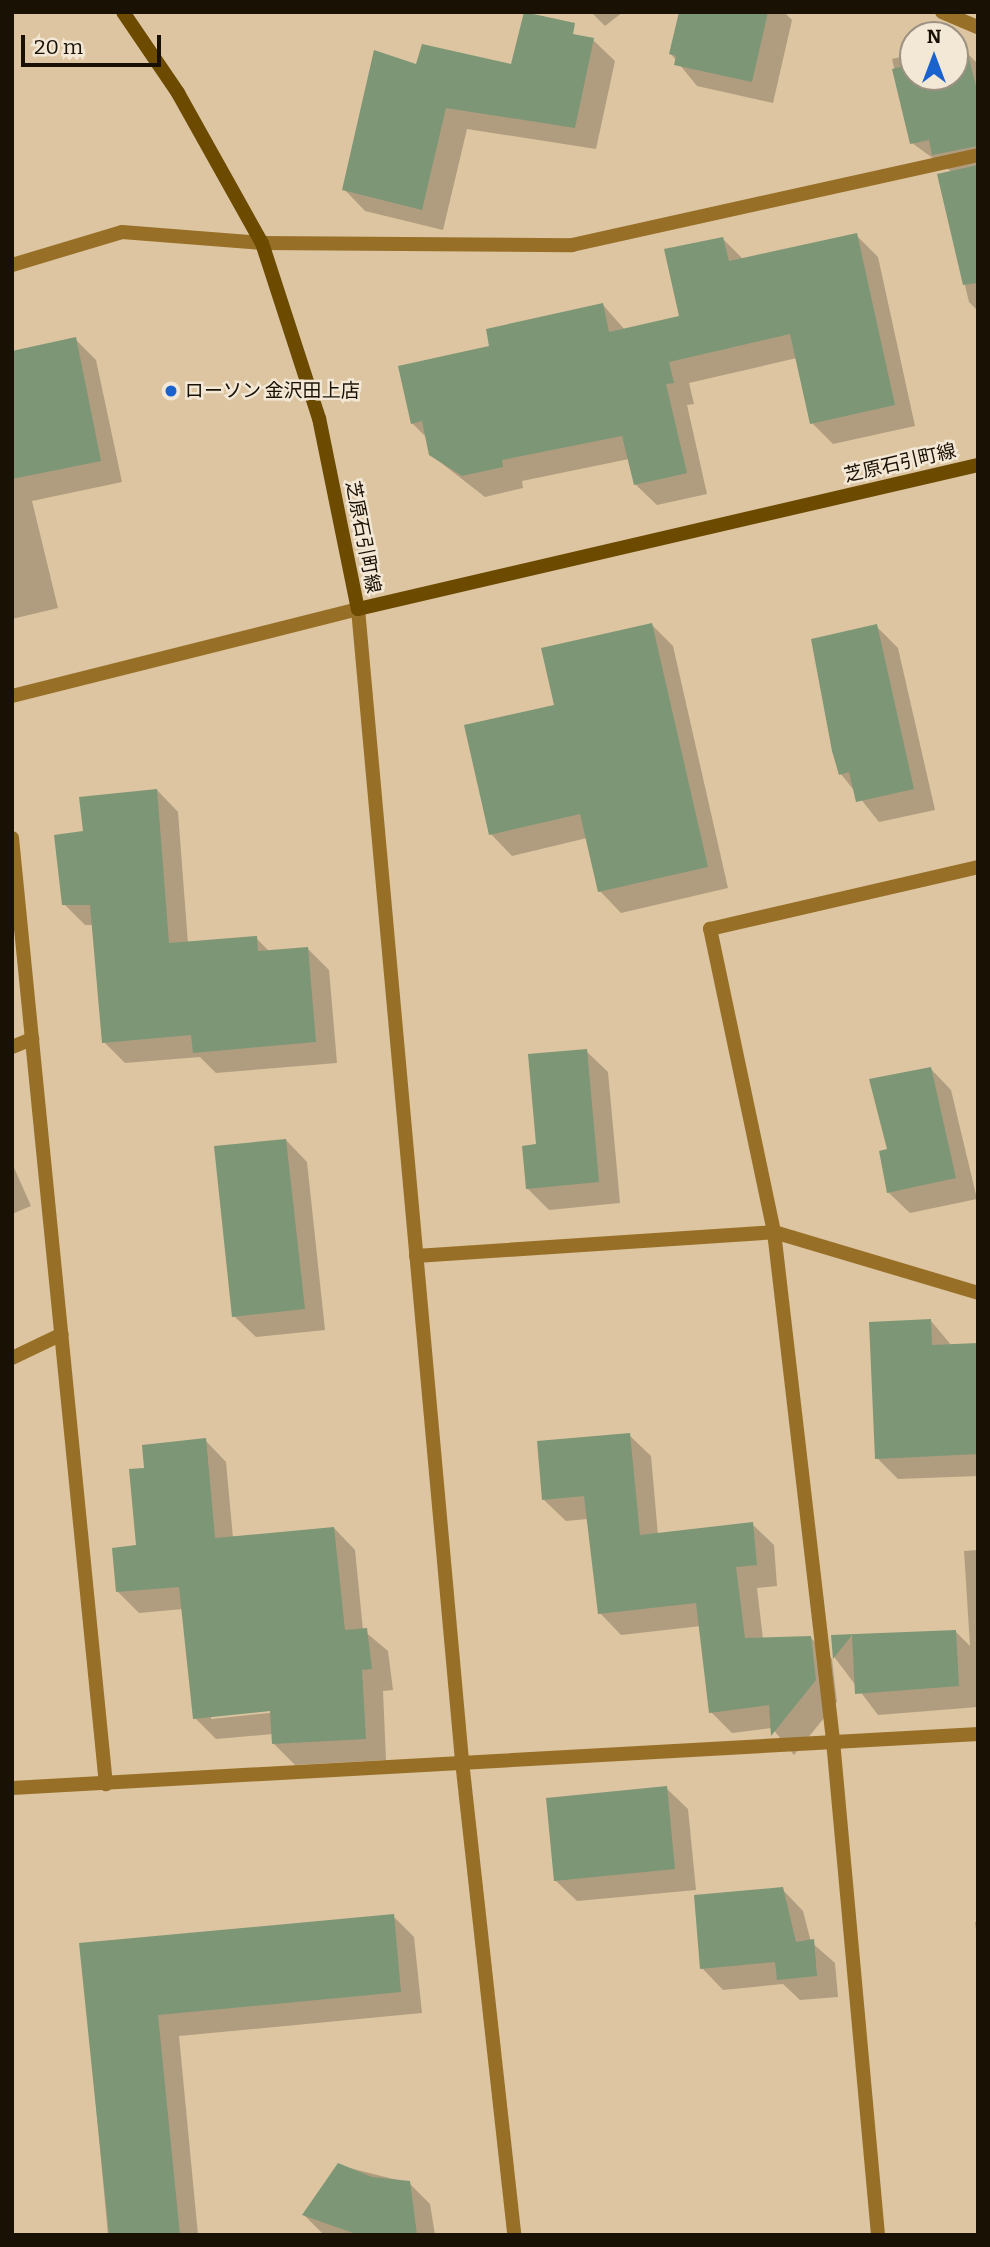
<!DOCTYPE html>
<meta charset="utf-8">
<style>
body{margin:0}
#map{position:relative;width:990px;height:2247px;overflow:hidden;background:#dcc5a0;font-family:Bitter,"Noto Sans JP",serif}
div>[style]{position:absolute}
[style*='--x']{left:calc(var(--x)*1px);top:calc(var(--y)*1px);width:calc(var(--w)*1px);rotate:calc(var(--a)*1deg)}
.shadow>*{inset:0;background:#0003}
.building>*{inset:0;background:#7d9676}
.minor>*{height:14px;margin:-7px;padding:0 7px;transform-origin:7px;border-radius:7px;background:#976f27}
.tertiary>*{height:14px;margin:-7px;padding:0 7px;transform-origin:7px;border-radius:7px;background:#976f27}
.secondary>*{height:14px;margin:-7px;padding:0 7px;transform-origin:7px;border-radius:7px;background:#6c4a00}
.dots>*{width:19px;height:19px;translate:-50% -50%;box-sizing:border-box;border:4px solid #f3e7d5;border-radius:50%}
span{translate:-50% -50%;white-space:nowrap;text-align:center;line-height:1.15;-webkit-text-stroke:5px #f3e7d5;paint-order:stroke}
.poi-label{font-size:19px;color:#1a1105}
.left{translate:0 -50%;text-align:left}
.street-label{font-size:19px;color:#1a1105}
.frame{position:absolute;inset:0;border:14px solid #1a1105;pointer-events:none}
.north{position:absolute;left:899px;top:21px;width:70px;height:70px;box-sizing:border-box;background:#f3e7d5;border:2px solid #9c9182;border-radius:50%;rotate:0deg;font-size:19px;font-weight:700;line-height:28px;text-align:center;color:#1a1105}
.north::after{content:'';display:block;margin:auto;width:24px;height:32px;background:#1a63ce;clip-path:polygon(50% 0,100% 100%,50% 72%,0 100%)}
.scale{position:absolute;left:21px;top:35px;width:140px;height:32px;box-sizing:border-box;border:4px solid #1a1105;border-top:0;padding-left:9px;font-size:21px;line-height:24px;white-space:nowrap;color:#1a1105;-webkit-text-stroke:5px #f3e7d5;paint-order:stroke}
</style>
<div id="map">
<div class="shadow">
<div style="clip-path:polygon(591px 12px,623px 12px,605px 26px)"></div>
<div style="clip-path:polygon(681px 12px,784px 12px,792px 20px,773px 103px,697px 86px,671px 54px)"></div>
<div style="clip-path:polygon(593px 40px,615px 61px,596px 149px,467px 129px,443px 230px,365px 211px,344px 189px,417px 66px,512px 66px)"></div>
<div style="clip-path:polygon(967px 53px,978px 64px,978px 311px,969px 302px,939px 175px,952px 172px,912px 143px,892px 59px,913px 54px,913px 77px,955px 77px,955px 56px)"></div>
<div style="clip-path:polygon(856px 235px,878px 257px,915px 426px,833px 444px,812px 423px,797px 358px,689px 383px,694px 404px,687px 405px,707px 494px,657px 505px,635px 484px,629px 459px,522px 481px,523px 488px,485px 497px,431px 455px,427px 438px,412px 423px,491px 347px,603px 305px,625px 330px,681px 318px,723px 239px,744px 260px)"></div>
<div style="clip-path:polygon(75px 339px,96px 360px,122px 482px,32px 501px,58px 608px,12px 619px,12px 425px)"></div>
<div style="clip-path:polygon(652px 625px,673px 646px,728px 888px,621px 913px,600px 891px,587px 838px,512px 856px,491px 834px,556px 706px)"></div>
<div style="clip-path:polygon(876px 626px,898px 648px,935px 810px,879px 822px,841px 774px)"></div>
<div style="clip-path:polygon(157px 790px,178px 812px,188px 944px,256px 938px,270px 952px,307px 948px,329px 970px,337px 1063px,216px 1073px,200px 1057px,125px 1063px,104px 1042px,94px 925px,85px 925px,64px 904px,85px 833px)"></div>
<div style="clip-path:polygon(586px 1051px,608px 1072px,620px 1203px,549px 1210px,527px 1188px,538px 1146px)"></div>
<div style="clip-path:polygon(930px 1068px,951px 1090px,977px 1199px,910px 1213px,888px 1192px,889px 1150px)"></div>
<div style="clip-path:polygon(286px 1140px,307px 1162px,325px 1330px,256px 1337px,234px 1316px)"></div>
<div style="clip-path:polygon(12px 1163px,31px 1206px,12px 1214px)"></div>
<div style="clip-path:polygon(931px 1321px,952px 1346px,978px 1345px,978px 1476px,898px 1479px,877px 1458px)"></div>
<div style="clip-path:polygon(629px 1435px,651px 1456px,658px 1535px,752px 1524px,774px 1545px,777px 1586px,757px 1588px,763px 1639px,811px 1638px,832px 1659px,837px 1702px,794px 1755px,772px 1728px,732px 1733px,711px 1712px,701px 1626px,621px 1635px,600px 1613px,588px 1519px,566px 1521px,544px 1500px)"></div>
<div style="clip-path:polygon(evenodd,205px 1440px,226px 1462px,233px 1538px,334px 1528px,355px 1550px,363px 1630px,388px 1651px,393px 1690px,383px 1691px,386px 1760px,295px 1765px,274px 1744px,273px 1734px,216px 1739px,195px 1718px,183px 1609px,139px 1613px,118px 1592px,138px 1547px,146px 1469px,205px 1440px,279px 1708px,279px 1712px,211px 1719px,211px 1715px,279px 1708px)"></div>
<div style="clip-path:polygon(978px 1550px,978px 1707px,878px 1715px,835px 1658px,832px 1637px,955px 1631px,970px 1646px,964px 1551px)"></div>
<div style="clip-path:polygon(666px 1788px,688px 1809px,696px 1890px,577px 1901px,555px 1880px)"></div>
<div style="clip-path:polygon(782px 1889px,803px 1911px,811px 1942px,835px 1963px,838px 1997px,800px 2000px,783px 1984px,723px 1990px,702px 1968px)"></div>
<div style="clip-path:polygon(393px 1916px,414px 1937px,422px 2013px,179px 2036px,198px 2235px,108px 2235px,81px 1944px)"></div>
<div style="clip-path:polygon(975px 1922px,978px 1922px,978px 1945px)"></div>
<div style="clip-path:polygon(338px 2165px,409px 2183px,430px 2204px,435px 2235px,324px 2235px,304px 2215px)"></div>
</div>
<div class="building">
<div style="clip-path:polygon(524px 12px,575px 23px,573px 34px,594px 38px,575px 128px,446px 108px,422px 210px,342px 190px,374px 50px,416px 64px,422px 44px,511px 64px)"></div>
<div style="clip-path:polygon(679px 12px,768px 12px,752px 82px,674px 65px,676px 56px,669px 54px)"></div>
<div style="clip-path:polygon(967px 51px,978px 94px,978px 146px,932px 155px,929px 140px,910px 144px,892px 69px,913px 64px,913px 77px,955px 77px,955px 54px)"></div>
<div style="clip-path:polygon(978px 165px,978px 283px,963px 285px,937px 174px)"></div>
<div style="clip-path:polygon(857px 233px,895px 405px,810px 424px,790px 334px,669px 362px,674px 383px,666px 384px,687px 473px,634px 485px,622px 436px,502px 460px,503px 467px,462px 476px,429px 455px,422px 421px,411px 424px,398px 366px,489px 346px,486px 329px,603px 303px,609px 332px,679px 316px,664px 249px,723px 237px,729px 261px)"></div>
<div style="clip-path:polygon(76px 337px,101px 461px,12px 479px,12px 351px)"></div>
<div style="clip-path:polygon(652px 623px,708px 867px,598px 892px,580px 814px,489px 835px,464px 725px,554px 705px,541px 648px)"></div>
<div style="clip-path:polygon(877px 624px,914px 789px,856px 802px,849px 772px,839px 775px,832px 751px,811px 639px)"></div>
<div style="clip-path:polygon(157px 789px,169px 943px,257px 936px,258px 951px,308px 947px,316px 1042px,193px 1053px,191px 1035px,102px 1043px,90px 905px,62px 905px,54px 835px,83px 831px,79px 797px)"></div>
<div style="clip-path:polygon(587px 1049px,599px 1182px,526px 1189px,522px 1146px,536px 1144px,528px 1054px)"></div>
<div style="clip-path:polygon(931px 1067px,956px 1178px,887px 1193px,879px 1151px,887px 1149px,869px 1079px)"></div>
<div style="clip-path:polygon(286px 1139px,305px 1309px,232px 1317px,214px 1146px)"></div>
<div style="clip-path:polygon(931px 1319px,932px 1345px,978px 1343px,978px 1454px,875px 1459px,869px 1322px)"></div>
<div style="clip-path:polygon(630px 1433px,640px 1535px,753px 1522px,757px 1565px,736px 1567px,745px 1638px,811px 1636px,816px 1680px,771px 1736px,769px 1705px,709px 1713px,696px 1603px,598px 1614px,584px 1496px,542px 1500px,537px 1441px)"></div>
<div style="clip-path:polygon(206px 1438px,215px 1538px,334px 1527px,345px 1630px,367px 1628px,372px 1669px,362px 1670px,366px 1739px,272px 1744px,270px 1711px,193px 1719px,179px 1587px,116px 1592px,112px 1548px,136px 1545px,129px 1469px,144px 1468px,142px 1445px)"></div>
<div style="clip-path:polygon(956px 1630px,959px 1686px,855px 1694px,852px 1635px,833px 1659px,831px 1635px)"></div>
<div style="clip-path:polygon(667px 1786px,675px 1869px,554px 1881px,546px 1798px)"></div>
<div style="clip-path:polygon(783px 1887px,796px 1942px,814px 1939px,817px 1976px,777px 1980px,775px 1962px,700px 1969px,694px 1895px)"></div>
<div style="clip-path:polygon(394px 1914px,401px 1992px,158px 2015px,180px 2235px,109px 2235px,79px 1943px)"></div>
<div style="clip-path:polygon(338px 2163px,372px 2177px,410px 2181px,417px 2235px,359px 2235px,302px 2215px)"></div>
</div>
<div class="minor">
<div style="--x:942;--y:12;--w:39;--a:23"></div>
<div style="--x:12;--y:265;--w:115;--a:-16.7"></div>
<div style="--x:122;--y:232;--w:140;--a:4.5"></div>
<div style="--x:262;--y:243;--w:310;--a:0.4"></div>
<div style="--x:572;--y:245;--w:416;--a:-12.5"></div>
<div style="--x:12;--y:838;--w:951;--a:84.33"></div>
<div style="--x:12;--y:1047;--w:22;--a:-22"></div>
<div style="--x:416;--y:1256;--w:359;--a:-3.8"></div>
<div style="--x:774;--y:1232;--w:213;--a:16.6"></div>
<div style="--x:12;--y:1358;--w:55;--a:-25.6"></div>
<div style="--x:12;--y:1788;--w:968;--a:-3.2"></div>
<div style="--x:878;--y:2235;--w:497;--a:-95.2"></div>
<div style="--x:833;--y:1740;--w:511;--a:-96.62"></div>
<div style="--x:774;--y:1232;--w:310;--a:-101.9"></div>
<div style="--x:710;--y:929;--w:275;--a:-13"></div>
</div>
<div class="tertiary">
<div style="--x:12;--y:696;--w:357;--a:-14.1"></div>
<div style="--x:358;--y:609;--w:1157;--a:84.84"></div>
<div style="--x:462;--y:1761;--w:477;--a:83.7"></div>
</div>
<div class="secondary">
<div style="--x:123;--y:12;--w:98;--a:55.8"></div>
<div style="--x:178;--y:93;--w:172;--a:60.8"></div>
<div style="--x:262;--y:243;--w:184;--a:72"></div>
<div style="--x:319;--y:418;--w:195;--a:78.5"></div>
<div style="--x:358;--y:609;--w:637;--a:-13.08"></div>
</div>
<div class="dots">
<div style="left:171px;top:391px;background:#1a63ce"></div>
</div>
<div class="poi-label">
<span class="left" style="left:185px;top:391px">ローソン 金沢田上店</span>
</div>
<div class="street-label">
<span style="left:900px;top:463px;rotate:-13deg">芝原石引町線</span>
<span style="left:363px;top:537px;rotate:79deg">芝原石引町線</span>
</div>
<div class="frame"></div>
<div class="north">N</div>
<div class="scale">20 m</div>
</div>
